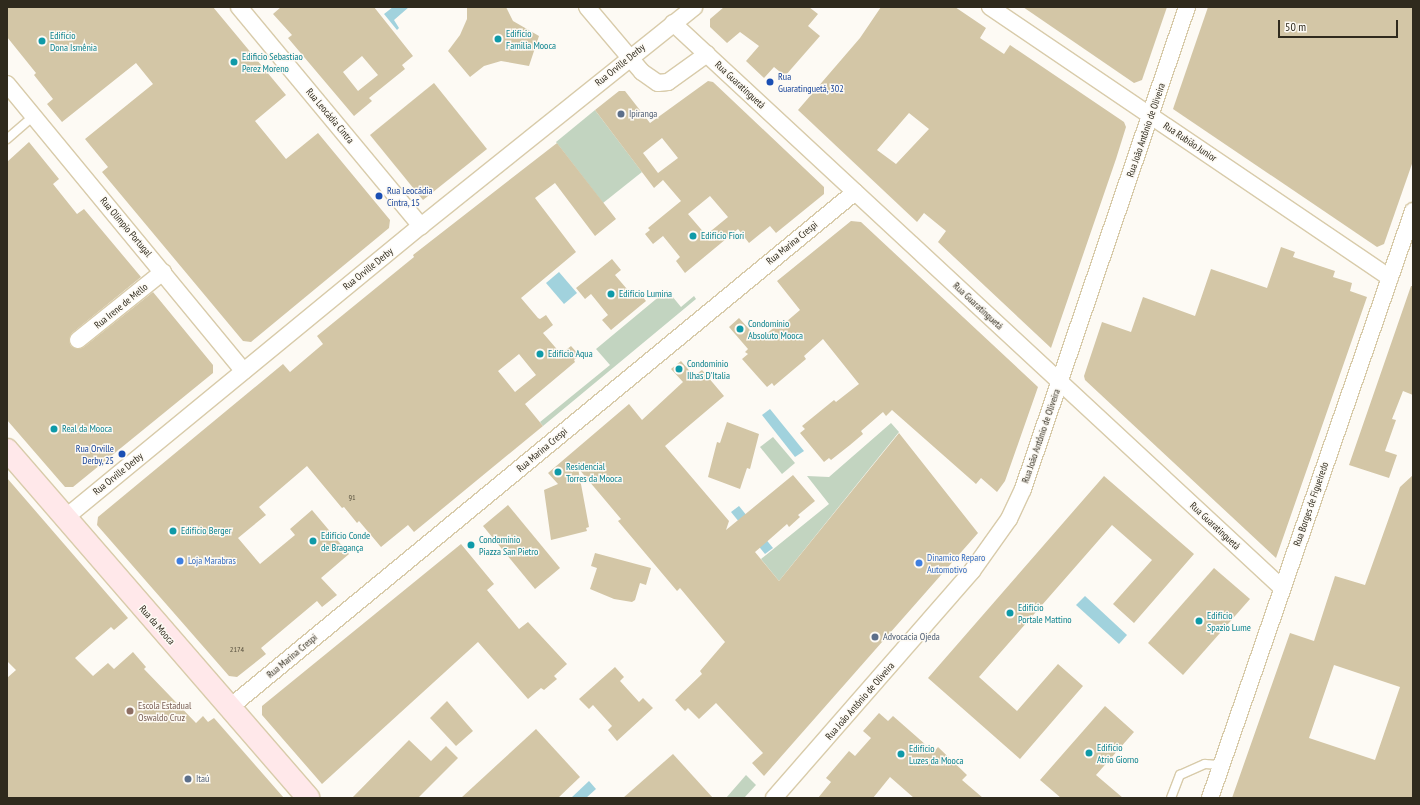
<!DOCTYPE html>
<meta charset="utf-8">
<style>
body{margin:0}
#map{position:relative;width:1420px;height:805px;overflow:hidden;background:#fdfaf4;font-family:"PT Sans Narrow",sans-serif}
div>[style]{position:absolute}
[style*='--x']{left:calc(var(--x)*1px);top:calc(var(--y)*1px);width:calc(var(--w)*1px);rotate:calc(var(--a)*1deg)}
.green>*{inset:0;background:#c2d4c0}
.water>*{inset:0;background:#a1d2dd}
.building>*{inset:0;background:#d3c6a6}
.roads{filter:drop-shadow(1px 0 #d8cbaa) drop-shadow(-1px 0 #d8cbaa) drop-shadow(0 1px #d8cbaa) drop-shadow(0 -1px #d8cbaa)}
.lane>*{height:8px;margin:-4px;padding:0 4px;transform-origin:4px;border-radius:4px;background:#fff}
.street>*{height:16px;margin:-8px;padding:0 8px;transform-origin:8px;border-radius:8px;background:#fff}
.secondary>*{height:22px;margin:-11px;padding:0 11px;transform-origin:11px;border-radius:11px;background:#ffe8ea}
.dots>*{width:11px;height:11px;translate:-50% -50%;box-sizing:border-box;border:2px solid #fdfaf4;border-radius:50%}
span{translate:-50% -50%;white-space:nowrap;text-align:center;line-height:1.15;-webkit-text-stroke:3px #fdfaf4;paint-order:stroke}
.number-label{font-size:8px;color:#58513f}
.number-label span{-webkit-text-stroke-width:0}
.culture-label{font-size:10px;color:#0d838f}
.left{translate:0 -50%;text-align:left}
.street-label{font-size:10px;color:#2f2a1d}
.transit-label{font-size:10px;color:#164399}
.right{translate:-100% -50%;text-align:right}
.service-label{font-size:10px;color:#4e5e75}
.shop-label{font-size:10px;color:#366cbe}
.education-label{font-size:10px;color:#785e54}
.frame{position:absolute;inset:0;border:8px solid #2f2a1d;pointer-events:none}
.scale{position:absolute;left:1278px;top:20px;width:120px;height:18px;box-sizing:border-box;border:2px solid #2f2a1d;border-top:0;padding-left:5px;font-size:12px;line-height:14px;white-space:nowrap;color:#2f2a1d;-webkit-text-stroke:3px #fdfaf4;paint-order:stroke}
</style>
<div id="map">
<div class="green">
<div style="clip-path:polygon(595px 110px,642px 172px,603px 203px,556px 142px)"></div>
<div style="clip-path:polygon(667px 290px,681px 307px,694px 296px,696px 299px,543px 426px,540px 422px,610px 365px,596px 349px)"></div>
<div style="clip-path:polygon(891px 423px,899px 432px,779px 581px,761px 559px,829px 504px,807px 476px,829px 477px)"></div>
<div style="clip-path:polygon(773px 437px,795px 463px,782px 474px,760px 447px)"></div>
<div style="clip-path:polygon(746px 775px,756px 785px,744px 798px,726px 798px)"></div>
</div>
<div class="water">
<div style="clip-path:polygon(393px 7px,409px 7px,394px 20px,399px 28px,397px 30px,384px 14px)"></div>
<div style="clip-path:polygon(559px 272px,577px 293px,564px 304px,546px 283px)"></div>
<div style="clip-path:polygon(770px 409px,804px 451px,795px 457px,762px 415px)"></div>
<div style="clip-path:polygon(739px 506px,773px 548px,765px 554px,731px 512px)"></div>
<div style="clip-path:polygon(1085px 596px,1127px 635px,1119px 644px,1076px 605px)"></div>
<div style="clip-path:polygon(589px 781px,596px 789px,586px 798px,571px 798px)"></div>
</div>
<div class="building">
<div style="clip-path:polygon(7px 7px,213px 7px,286px 95px,255px 121px,286px 159px,318px 133px,390px 220px,389px 228px,251px 342px,243px 341px,102px 172px,108px 167px,85px 139px,153px 84px,136px 63px,62px 122px,47px 104px,53px 99px,34px 75px,36px 73px,7px 37px)"></div>
<div style="clip-path:polygon(evenodd,281px 7px,374px 7px,413px 56px,402px 65px,405px 69px,369px 98px,372px 101px,354px 116px,288px 38px,292px 35px,273px 14px,281px 7px,362px 56px,378px 75px,358px 91px,343px 72px,362px 56px)"></div>
<div style="clip-path:polygon(467px 7px,506px 7px,513px 21px,539px 36px,529px 66px,501px 61px,484px 66px,470px 77px,448px 51px,460px 35px,467px 19px)"></div>
<div style="clip-path:polygon(724px 7px,809px 7px,818px 14px,808px 26px,820px 36px,785px 76px,774px 67px,764px 78px,746px 61px,759px 46px,740px 32px,727px 43px,710px 27px,710px 19px)"></div>
<div style="clip-path:polygon(evenodd,881px 7px,955px 7px,986px 28px,980px 38px,1004px 54px,1010px 45px,1124px 122px,1126px 127px,1116px 159px,1051px 348px,938px 242px,946px 231px,924px 213px,917px 222px,798px 110px,860px 38px,881px 7px,909px 113px,929px 129px,896px 164px,877px 150px,909px 113px)"></div>
<div style="clip-path:polygon(1023px 7px,1167px 7px,1142px 80px,1134px 83px)"></div>
<div style="clip-path:polygon(1208px 7px,1413px 7px,1413px 161px,1384px 244px,1377px 247px,1173px 109px)"></div>
<div style="clip-path:polygon(evenodd,708px 81px,713px 82px,824px 187px,824px 194px,776px 233px,770px 226px,749px 243px,738px 229px,685px 273px,676px 261px,680px 257px,663px 236px,653px 244px,645px 234px,650px 230px,648px 228px,681px 201px,663px 180px,654px 188px,595px 110px,619px 91px,625px 91px,650px 123px,708px 81px,662px 138px,678px 158px,658px 173px,643px 153px,662px 138px,708px 81px,710px 196px,728px 217px,706px 235px,688px 214px,710px 196px)"></div>
<div style="clip-path:polygon(434px 83px,487px 149px,423px 200px,370px 135px)"></div>
<div style="clip-path:polygon(29px 142px,59px 179px,53px 184px,77px 214px,84px 209px,141px 277px,72px 333px,69px 341px,71px 346px,79px 349px,84px 347px,153px 292px,213px 365px,213px 373px,73px 487px,65px 487px,7px 420px,7px 162px)"></div>
<div style="clip-path:polygon(evenodd,557px 143px,616px 219px,595px 236px,555px 183px,535px 198px,576px 252px,521px 298px,538px 318px,540px 319px,546px 315px,553px 325px,543px 333px,561px 354px,571px 346px,579px 355px,574px 360px,575px 362px,525px 404px,543px 426px,414px 532px,408px 525px,381px 547px,359px 521px,357px 523px,344px 507px,342px 508px,307px 466px,259px 507px,266px 515px,238px 538px,260px 564px,295px 535px,290px 529px,312px 510px,349px 554px,321px 578px,337px 595px,322px 607px,317px 601px,261px 648px,266px 654px,237px 677px,229px 676px,97px 525px,98px 517px,283px 364px,290px 372px,323px 344px,317px 336px,414px 257px,413px 255px,557px 143px,519px 354px,536px 375px,515px 392px,498px 371px,519px 354px)"></div>
<div style="clip-path:polygon(851px 221px,861px 222px,1038px 387px,1005px 481px,997px 492px,981px 478px,976px 484px,892px 410px,886px 416px,883px 412px,861px 431px,863px 434px,850px 445px,831px 460px,829px 458px,824px 462px,800px 433px,805px 429px,802px 426px,834px 400px,836px 402px,859px 384px,823px 339px,804px 356px,806px 359px,774px 386px,772px 383px,767px 387px,742px 359px,748px 354px,745px 352px,748px 349px,729px 327px,739px 318px,759px 340px,777px 325px,779px 328px,800px 310px,777px 281px)"></div>
<div style="clip-path:polygon(1281px 247px,1295px 252px,1293px 257px,1335px 271px,1333px 277px,1352px 283px,1350px 291px,1367px 297px,1276px 558px,1085px 380px,1084px 376px,1102px 322px,1131px 332px,1143px 297px,1195px 316px,1211px 269px,1267px 288px)"></div>
<div style="clip-path:polygon(612px 259px,621px 270px,615px 275px,632px 295px,637px 290px,646px 301px,611px 330px,602px 320px,608px 315px,591px 294px,585px 299px,576px 288px)"></div>
<div style="clip-path:polygon(1411px 286px,1413px 286px,1413px 395px,1403px 391px,1392px 419px,1396px 420px,1385px 451px,1397px 455px,1389px 478px,1349px 465px)"></div>
<div style="clip-path:polygon(681px 361px,694px 376px,702px 370px,724px 396px,665px 446px,729px 521px,726px 530px,793px 475px,815px 501px,798px 515px,800px 517px,789px 527px,787px 524px,755px 552px,779px 581px,899px 433px,978px 533px,764px 776px,752px 763px,763px 753px,716px 703px,699px 719px,688px 708px,685px 711px,675px 700px,702px 674px,700px 671px,725px 642px,680px 588px,677px 591px,618px 521px,621px 519px,578px 468px,589px 527px,586px 528px,587px 531px,551px 540px,544px 490px,558px 484px,548px 473px,629px 404px,642px 420px,683px 382px,671px 369px)"></div>
<div style="clip-path:polygon(727px 422px,759px 434px,750px 469px,747px 468px,740px 489px,708px 477px,717px 442px,720px 443px)"></div>
<div style="clip-path:polygon(evenodd,1413px 475px,1413px 798px,1232px 798px,1290px 633px,1314px 641px,1335px 576px,1365px 585px,1400px 487px,1413px 475px,1334px 665px,1400px 687px,1375px 760px,1309px 738px,1334px 665px)"></div>
<div style="clip-path:polygon(1104px 476px,1194px 554px,1134px 623px,1113px 604px,1152px 560px,1112px 525px,979px 677px,1017px 711px,1058px 664px,1083px 686px,1020px 759px,928px 678px)"></div>
<div style="clip-path:polygon(7px 478px,128px 618px,114px 630px,111px 627px,75px 658px,93px 676px,108px 663px,114px 669px,133px 652px,146px 667px,144px 669px,196px 723px,203px 716px,208px 722px,214px 718px,284px 798px,7px 798px,7px 678px,16px 670px,7px 661px)"></div>
<div style="clip-path:polygon(508px 505px,560px 568px,535px 589px,483px 526px)"></div>
<div style="clip-path:polygon(461px 544px,494px 584px,487px 590px,519px 629px,528px 622px,567px 664px,554px 676px,557px 679px,544px 690px,541px 688px,528px 699px,478px 642px,322px 784px,262px 715px,262px 706px)"></div>
<div style="clip-path:polygon(595px 553px,651px 568px,646px 585px,640px 583px,635px 600px,632px 602px,614px 599px,590px 589px,597px 568px,591px 566px)"></div>
<div style="clip-path:polygon(1214px 568px,1250px 599px,1183px 675px,1148px 643px)"></div>
<div style="clip-path:polygon(615px 667px,624px 677px,620px 681px,639px 702px,643px 698px,653px 708px,617px 741px,608px 730px,612px 726px,593px 705px,589px 709px,579px 699px)"></div>
<div style="clip-path:polygon(447px 701px,473px 731px,456px 746px,430px 718px)"></div>
<div style="clip-path:polygon(1105px 706px,1134px 732px,1096px 775px,1123px 798px,1061px 798px,1040px 780px)"></div>
<div style="clip-path:polygon(879px 713px,888px 721px,893px 716px,934px 752px,938px 747px,967px 775px,962px 780px,983px 798px,914px 798px,890px 777px,873px 798px,818px 798px,831px 782px,826px 778px,849px 751px,855px 756px,871px 738px,863px 731px)"></div>
<div style="clip-path:polygon(536px 729px,580px 777px,558px 798px,461px 798px)"></div>
<div style="clip-path:polygon(409px 740px,431px 761px,446px 746px,458px 758px,418px 798px,352px 798px)"></div>
<div style="clip-path:polygon(673px 754px,713px 798px,623px 798px)"></div>
</div>
<div class="roads">
<div class="lane">
<div style="--x:7;--y:139;--w:35;--a:-41"></div>
<div style="--x:1171;--y:798;--w:25;--a:-69"></div>
<div style="--x:1180;--y:775;--w:27;--a:-24"></div>
<div style="--x:1205;--y:764;--w:16;--a:4"></div>
</div>
<div class="street">
<div style="--x:239;--y:7;--w:285;--a:50.3"></div>
<div style="--x:587;--y:7;--w:85;--a:49.8"></div>
<div style="--x:642;--y:72;--w:19;--a:35"></div>
<div style="--x:658;--y:83;--w:10;--a:-6"></div>
<div style="--x:668;--y:82;--w:48;--a:-35.7"></div>
<div style="--x:990;--y:7;--w:483;--a:34.1"></div>
<div style="--x:673;--y:23;--w:831;--a:42.85"></div>
<div style="--x:7;--y:84;--w:372;--a:50.5"></div>
<div style="--x:78;--y:340;--w:109;--a:-38.7"></div>
<div style="--x:65;--y:518;--w:460;--a:-39.4"></div>
<div style="--x:421;--y:226;--w:350;--a:-38.7"></div>
<div style="--x:229;--y:708;--w:811;--a:-39.5"></div>
<div style="--x:774;--y:798;--w:301;--a:-48.9"></div>
<div style="--x:972;--y:571;--w:64;--a:-54.6"></div>
<div style="--x:1009;--y:519;--w:33;--a:-65"></div>
<div style="--x:1023;--y:489;--w:509;--a:-71.21"></div>
<div style="--x:1210;--y:798;--w:621;--a:-70.92"></div>
</div>
<div class="secondary">
<div style="--x:7;--y:450;--w:460;--a:49.1"></div>
</div>
</div>
<div class="dots">
<div style="left:498px;top:39px;background:#0f9aa8"></div>
<div style="left:42px;top:41px;background:#0f9aa8"></div>
<div style="left:234px;top:62px;background:#0f9aa8"></div>
<div style="left:770px;top:82px;background:#1a4fb4"></div>
<div style="left:621px;top:114px;background:#5c6f8a"></div>
<div style="left:379px;top:196px;background:#1a4fb4"></div>
<div style="left:693px;top:236px;background:#0f9aa8"></div>
<div style="left:611px;top:294px;background:#0f9aa8"></div>
<div style="left:740px;top:329px;background:#0f9aa8"></div>
<div style="left:540px;top:354px;background:#0f9aa8"></div>
<div style="left:679px;top:369px;background:#0f9aa8"></div>
<div style="left:54px;top:429px;background:#0f9aa8"></div>
<div style="left:122px;top:454px;background:#1a4fb4"></div>
<div style="left:558px;top:472px;background:#0f9aa8"></div>
<div style="left:173px;top:531px;background:#0f9aa8"></div>
<div style="left:313px;top:541px;background:#0f9aa8"></div>
<div style="left:471px;top:545px;background:#0f9aa8"></div>
<div style="left:180px;top:561px;background:#3f7fe0"></div>
<div style="left:919px;top:563px;background:#3f7fe0"></div>
<div style="left:1010px;top:613px;background:#0f9aa8"></div>
<div style="left:1199px;top:621px;background:#0f9aa8"></div>
<div style="left:875px;top:637px;background:#5c6f8a"></div>
<div style="left:130px;top:711px;background:#8d6e63"></div>
<div style="left:1089px;top:753px;background:#0f9aa8"></div>
<div style="left:901px;top:754px;background:#0f9aa8"></div>
<div style="left:188px;top:779px;background:#5c6f8a"></div>
</div>
<div class="number-label">
<span style="left:352px;top:498px">91</span>
<span style="left:237px;top:650px">2174</span>
</div>
<div class="culture-label">
<span class="left" style="left:506px;top:39px">Edifício<br>Familia Mooca</span>
<span class="left" style="left:50px;top:41px">Edifício<br>Dona Ismênia</span>
<span class="left" style="left:242px;top:62px">Edificio Sebastiao<br>Perez Moreno</span>
<span class="left" style="left:701px;top:236px">Edifício Fiori</span>
<span class="left" style="left:619px;top:294px">Edifício Lumina</span>
<span class="left" style="left:748px;top:329px">Condomínio<br>Absoluto Mooca</span>
<span class="left" style="left:548px;top:354px">Edifício Aqua</span>
<span class="left" style="left:687px;top:369px">Condomínio<br>Ilhas D'Italia</span>
<span class="left" style="left:62px;top:429px">Real da Mooca</span>
<span class="left" style="left:566px;top:472px">Residencial<br>Torres da Mooca</span>
<span class="left" style="left:181px;top:531px">Edifício Berger</span>
<span class="left" style="left:321px;top:541px">Edifício Conde<br>de Bragança</span>
<span class="left" style="left:479px;top:545px">Condomínio<br>Piazza San Pietro</span>
<span class="left" style="left:1018px;top:613px">Edifício<br>Portale Mattino</span>
<span class="left" style="left:1207px;top:621px">Edifício<br>Spazio Lume</span>
<span class="left" style="left:1097px;top:753px">Edifício<br>Atrio Giorno</span>
<span class="left" style="left:909px;top:754px">Edifício<br>Luzes da Mooca</span>
</div>
<div class="street-label">
<span style="left:620px;top:65px;rotate:-39deg">Rua Orville Derby</span>
<span style="left:740px;top:85px;rotate:43deg">Rua Guaratinguetá</span>
<span style="left:330px;top:116px;rotate:50deg">Rua Leocádia Cintra</span>
<span style="left:1146px;top:130px;rotate:-71deg">Rua João Antônio de Oliveira</span>
<span style="left:1190px;top:142px;rotate:34deg">Rua Rubião Junior</span>
<span style="left:126px;top:227px;rotate:50deg">Rua Olímpio Portugal</span>
<span style="left:792px;top:243px;rotate:-39deg">Rua Marina Crespi</span>
<span style="left:368px;top:269px;rotate:-39deg">Rua Orville Derby</span>
<span style="left:121px;top:306px;rotate:-39deg">Rua Irene de Mello</span>
<span style="left:978px;top:306px;rotate:43deg">Rua Guaratinguetá</span>
<span style="left:1041px;top:436px;rotate:-71deg">Rua João Antônio de Oliveira</span>
<span style="left:542px;top:450px;rotate:-40deg">Rua Marina Crespi</span>
<span style="left:118px;top:474px;rotate:-39deg">Rua Orville Derby</span>
<span style="left:1311px;top:504px;rotate:-71deg">Rua Borges de Figueiredo</span>
<span style="left:1215px;top:526px;rotate:43deg">Rua Guaratinguetá</span>
<span style="left:157px;top:625px;rotate:49deg">Rua da Mooca</span>
<span style="left:292px;top:656px;rotate:-40deg">Rua Marina Crespi</span>
<span style="left:860px;top:701px;rotate:-49deg">Rua João Antônio de Oliveira</span>
</div>
<div class="transit-label">
<span class="left" style="left:778px;top:82px">Rua<br>Guaratinguetá, 302</span>
<span class="left" style="left:387px;top:196px">Rua Leocádia<br>Cintra, 15</span>
<span class="right" style="left:114px;top:454px">Rua Orville<br>Derby, 25</span>
</div>
<div class="service-label">
<span class="left" style="left:629px;top:114px">Ipiranga</span>
<span class="left" style="left:883px;top:637px">Advocacia Ojeda</span>
<span class="left" style="left:196px;top:779px">Itaú</span>
</div>
<div class="shop-label">
<span class="left" style="left:927px;top:563px">Dinamico Reparo<br>Automotivo</span>
<span class="left" style="left:188px;top:561px">Loja Marabras</span>
</div>
<div class="education-label">
<span class="left" style="left:138px;top:711px">Escola Estadual<br>Oswaldo Cruz</span>
</div>
<div class="frame"></div>
<div class="scale">50 m</div>
</div>
